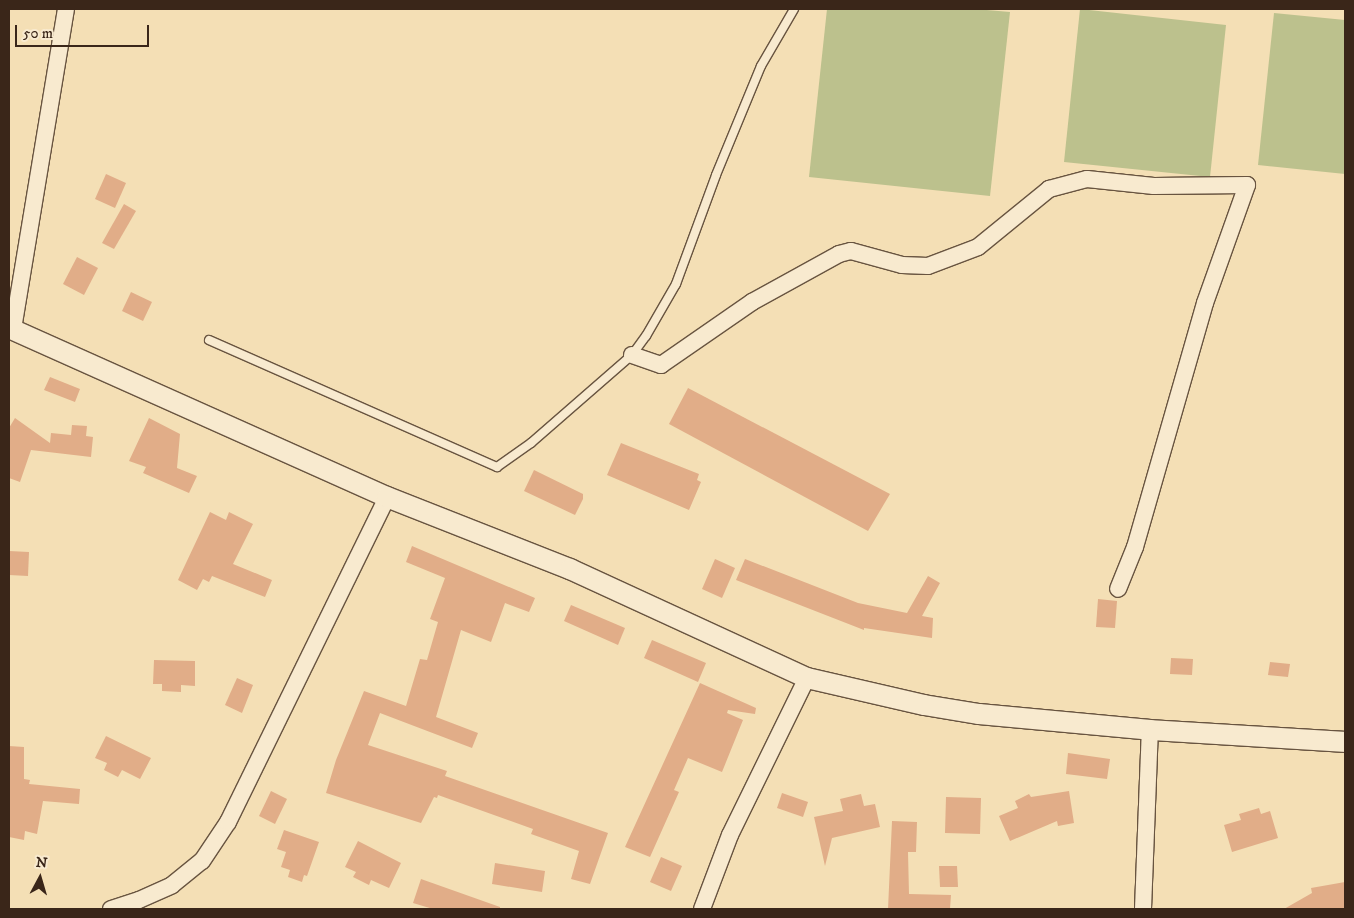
<!DOCTYPE html>
<style>
body{margin:0}
#map{position:relative;width:1354px;height:918px;overflow:hidden;background:#f4dfb5;font-family:"IM FELL DW Pica",serif}
div>[style]{position:absolute}
[style*='--x']{left:calc(var(--x)*1px);top:calc(var(--y)*1px);width:calc(var(--w)*1px);rotate:calc(var(--a)*1deg)}
.green>*{inset:0;background:#bcc18d}
.building>*{inset:0;background:#e1ad88}
.roads{filter:drop-shadow(1px 0 #685440) drop-shadow(-1px 0 #685440) drop-shadow(0 1px #685440) drop-shadow(0 -1px #685440)}
.service>*{height:8px;margin:-4px;padding:0 4px;transform-origin:4px;border-radius:4px;background:#f8eacf}
.minor>*{height:16px;margin:-8px;padding:0 8px;transform-origin:8px;border-radius:8px;background:#f8eacf}
.tertiary>*{height:20px;margin:-10px;padding:0 10px;transform-origin:10px;border-radius:10px;background:#f8eacf}
span{translate:-50% -50%;white-space:nowrap;text-align:center;line-height:1.15;-webkit-text-stroke:5px #f8eacf;paint-order:stroke}
.frame{position:absolute;inset:0;border:10px solid #3a2619;pointer-events:none}
.north{position:absolute;left:15px;top:853px;width:50px;height:50px;-webkit-text-stroke:4px #f8eacf;paint-order:stroke;rotate:6deg;font-size:14px;font-weight:700;line-height:20px;text-align:center;color:#3a2619}
.north::after{content:'';display:block;margin:auto;width:18px;height:22px;background:#3a2619;clip-path:polygon(50% 0,100% 100%,50% 72%,0 100%)}
.scale{position:absolute;left:15px;top:25px;width:134px;height:22px;box-sizing:border-box;border:2px solid #3a2619;border-top:0;padding-left:6px;font-size:15px;line-height:18px;white-space:nowrap;color:#3a2619;-webkit-text-stroke:4px #f8eacf;paint-order:stroke}
</style>
<div id="map">
<div class="green">
<div style="clip-path:polygon(827px 9px,975px 9px,1010px 12px,990px 196px,809px 177px)"></div>
<div style="clip-path:polygon(1080px 9px,1226px 25px,1210px 177px,1064px 162px)"></div>
<div style="clip-path:polygon(1274px 13px,1345px 20px,1345px 174px,1258px 165px)"></div>
</div>
<div class="building">
<div style="clip-path:polygon(106px 174px,126px 183px,115px 208px,95px 199px)"></div>
<div style="clip-path:polygon(124px 204px,136px 211px,114px 249px,102px 243px)"></div>
<div style="clip-path:polygon(77px 257px,98px 268px,84px 295px,63px 284px)"></div>
<div style="clip-path:polygon(131px 292px,152px 302px,143px 321px,122px 311px)"></div>
<div style="clip-path:polygon(50px 377px,80px 389px,75px 402px,44px 390px)"></div>
<div style="clip-path:polygon(688px 388px,890px 494px,868px 531px,669px 424px)"></div>
<div style="clip-path:polygon(15px 418px,50px 443px,51px 433px,71px 435px,72px 425px,87px 426px,86px 436px,93px 437px,91px 457px,31px 450px,20px 482px,9px 478px,9px 428px)"></div>
<div style="clip-path:polygon(149px 418px,180px 434px,177px 468px,197px 476px,189px 493px,143px 473px,146px 467px,129px 461px)"></div>
<div style="clip-path:polygon(621px 443px,699px 474px,697px 480px,701px 482px,689px 510px,607px 475px)"></div>
<div style="clip-path:polygon(534px 470px,583px 494px,583px 499px,575px 515px,524px 491px)"></div>
<div style="clip-path:polygon(210px 512px,226px 520px,229px 512px,253px 524px,233px 564px,272px 580px,265px 597px,212px 576px,209px 582px,203px 579px,197px 590px,178px 580px)"></div>
<div style="clip-path:polygon(412px 546px,535px 598px,529px 612px,505px 603px,491px 642px,461px 630px,436px 717px,478px 733px,472px 748px,380px 713px,368px 745px,447px 771px,445px 776px,608px 833px,590px 884px,571px 879px,579px 851px,531px 834px,533px 829px,438px 795px,437px 798px,434px 797px,421px 823px,326px 793px,336px 760px,364px 691px,406px 706px,420px 659px,427px 660px,438px 622px,430px 619px,445px 578px,406px 562px)"></div>
<div style="clip-path:polygon(9px 551px,29px 552px,28px 576px,9px 575px)"></div>
<div style="clip-path:polygon(715px 559px,735px 568px,722px 598px,702px 589px)"></div>
<div style="clip-path:polygon(745px 559px,858px 603px,907px 613px,928px 576px,940px 583px,922px 616px,933px 618px,932px 638px,864px 628px,864px 630px,736px 580px)"></div>
<div style="clip-path:polygon(1098px 599px,1117px 601px,1115px 628px,1096px 627px)"></div>
<div style="clip-path:polygon(571px 605px,625px 628px,618px 645px,564px 621px)"></div>
<div style="clip-path:polygon(652px 640px,706px 663px,698px 682px,644px 658px)"></div>
<div style="clip-path:polygon(1171px 658px,1193px 659px,1192px 675px,1170px 674px)"></div>
<div style="clip-path:polygon(154px 660px,195px 661px,195px 686px,181px 685px,181px 692px,162px 691px,162px 684px,153px 684px)"></div>
<div style="clip-path:polygon(1270px 662px,1290px 664px,1288px 677px,1268px 675px)"></div>
<div style="clip-path:polygon(237px 678px,253px 685px,242px 713px,225px 705px)"></div>
<div style="clip-path:polygon(700px 683px,756px 708px,755px 714px,728px 710px,727px 713px,743px 720px,722px 772px,688px 758px,674px 790px,679px 792px,650px 857px,625px 847px)"></div>
<div style="clip-path:polygon(106px 736px,151px 758px,140px 779px,122px 770px,118px 777px,104px 770px,107px 763px,95px 758px)"></div>
<div style="clip-path:polygon(9px 746px,24px 747px,24px 779px,30px 780px,29px 784px,80px 789px,79px 804px,43px 801px,37px 834px,25px 831px,24px 840px,9px 837px)"></div>
<div style="clip-path:polygon(1068px 753px,1110px 759px,1107px 779px,1066px 774px)"></div>
<div style="clip-path:polygon(271px 791px,287px 799px,275px 824px,259px 816px)"></div>
<div style="clip-path:polygon(1069px 791px,1074px 823px,1058px 826px,1057px 821px,1010px 841px,999px 816px,1018px 808px,1015px 801px,1029px 794px,1031px 797px)"></div>
<div style="clip-path:polygon(782px 793px,808px 802px,803px 817px,777px 808px)"></div>
<div style="clip-path:polygon(861px 794px,864px 806px,875px 804px,880px 827px,832px 838px,825px 866px,814px 817px,843px 811px,840px 799px)"></div>
<div style="clip-path:polygon(946px 797px,981px 798px,980px 834px,945px 833px)"></div>
<div style="clip-path:polygon(1259px 808px,1261px 814px,1270px 811px,1278px 838px,1232px 852px,1224px 825px,1241px 820px,1239px 814px)"></div>
<div style="clip-path:polygon(892px 821px,917px 822px,916px 852px,908px 852px,909px 894px,951px 895px,950px 909px,888px 909px)"></div>
<div style="clip-path:polygon(284px 830px,319px 842px,307px 876px,304px 875px,302px 882px,288px 877px,290px 870px,281px 867px,286px 852px,277px 849px)"></div>
<div style="clip-path:polygon(358px 841px,401px 863px,389px 888px,371px 880px,369px 885px,353px 877px,356px 872px,345px 867px)"></div>
<div style="clip-path:polygon(661px 857px,682px 866px,671px 891px,650px 882px)"></div>
<div style="clip-path:polygon(495px 863px,545px 871px,542px 892px,492px 884px)"></div>
<div style="clip-path:polygon(939px 866px,957px 866px,958px 887px,940px 887px)"></div>
<div style="clip-path:polygon(421px 879px,500px 907px,500px 909px,433px 909px,413px 903px)"></div>
<div style="clip-path:polygon(1345px 882px,1345px 909px,1284px 909px,1312px 893px,1311px 888px)"></div>
</div>
<div class="roads">
<div class="service">
<div style="--x:209;--y:340;--w:315;--a:23.8"></div>
<div style="--x:497;--y:467;--w:42;--a:-35.2"></div>
<div style="--x:531;--y:443;--w:134;--a:-41.1"></div>
<div style="--x:632;--y:355;--w:24;--a:-54"></div>
<div style="--x:646;--y:336;--w:60;--a:-60"></div>
<div style="--x:676;--y:284;--w:116;--a:-69.8"></div>
<div style="--x:716;--y:175;--w:118;--a:-67.6"></div>
<div style="--x:761;--y:66;--w:66;--a:-59.9"></div>
</div>
<div class="minor">
<div style="--x:13;--y:329;--w:324;--a:-80.6"></div>
<div style="--x:632;--y:355;--w:31;--a:19"></div>
<div style="--x:661;--y:365;--w:111;--a:-34.7"></div>
<div style="--x:752;--y:302;--w:99;--a:-28.9"></div>
<div style="--x:839;--y:254;--w:12;--a:-14"></div>
<div style="--x:851;--y:251;--w:53;--a:15.4"></div>
<div style="--x:902;--y:265;--w:26;--a:2"></div>
<div style="--x:928;--y:266;--w:53;--a:-20.8"></div>
<div style="--x:978;--y:247;--w:92;--a:-39.2"></div>
<div style="--x:1049;--y:189;--w:39;--a:-15"></div>
<div style="--x:1087;--y:179;--w:67;--a:6"></div>
<div style="--x:1154;--y:186;--w:93;--a:-0.6"></div>
<div style="--x:1247;--y:185;--w:125;--a:109.6"></div>
<div style="--x:1205;--y:303;--w:254;--a:106"></div>
<div style="--x:1135;--y:547;--w:45;--a:112"></div>
<div style="--x:111;--y:909;--w:29;--a:-18"></div>
<div style="--x:139;--y:900;--w:36;--a:-24"></div>
<div style="--x:172;--y:885;--w:38;--a:-39"></div>
<div style="--x:202;--y:861;--w:47;--a:-56.3"></div>
<div style="--x:228;--y:822;--w:362;--a:-63.9"></div>
<div style="--x:702;--y:909;--w:79;--a:-69.3"></div>
<div style="--x:730;--y:835;--w:175;--a:-63.9"></div>
<div style="--x:1143;--y:909;--w:179;--a:-87.8"></div>
</div>
<div class="tertiary">
<div style="--x:9;--y:328;--w:414;--a:24.1"></div>
<div style="--x:387;--y:497;--w:197;--a:21.5"></div>
<div style="--x:570;--y:569;--w:261;--a:24.7"></div>
<div style="--x:807;--y:678;--w:120;--a:13"></div>
<div style="--x:924;--y:705;--w:56;--a:9.3"></div>
<div style="--x:979;--y:714;--w:172;--a:5.3"></div>
<div style="--x:1150;--y:730;--w:195;--a:3.5"></div>
</div>
</div>
<div class="frame"></div>
<div class="north">N</div>
<div class="scale">50 m</div>
</div>
